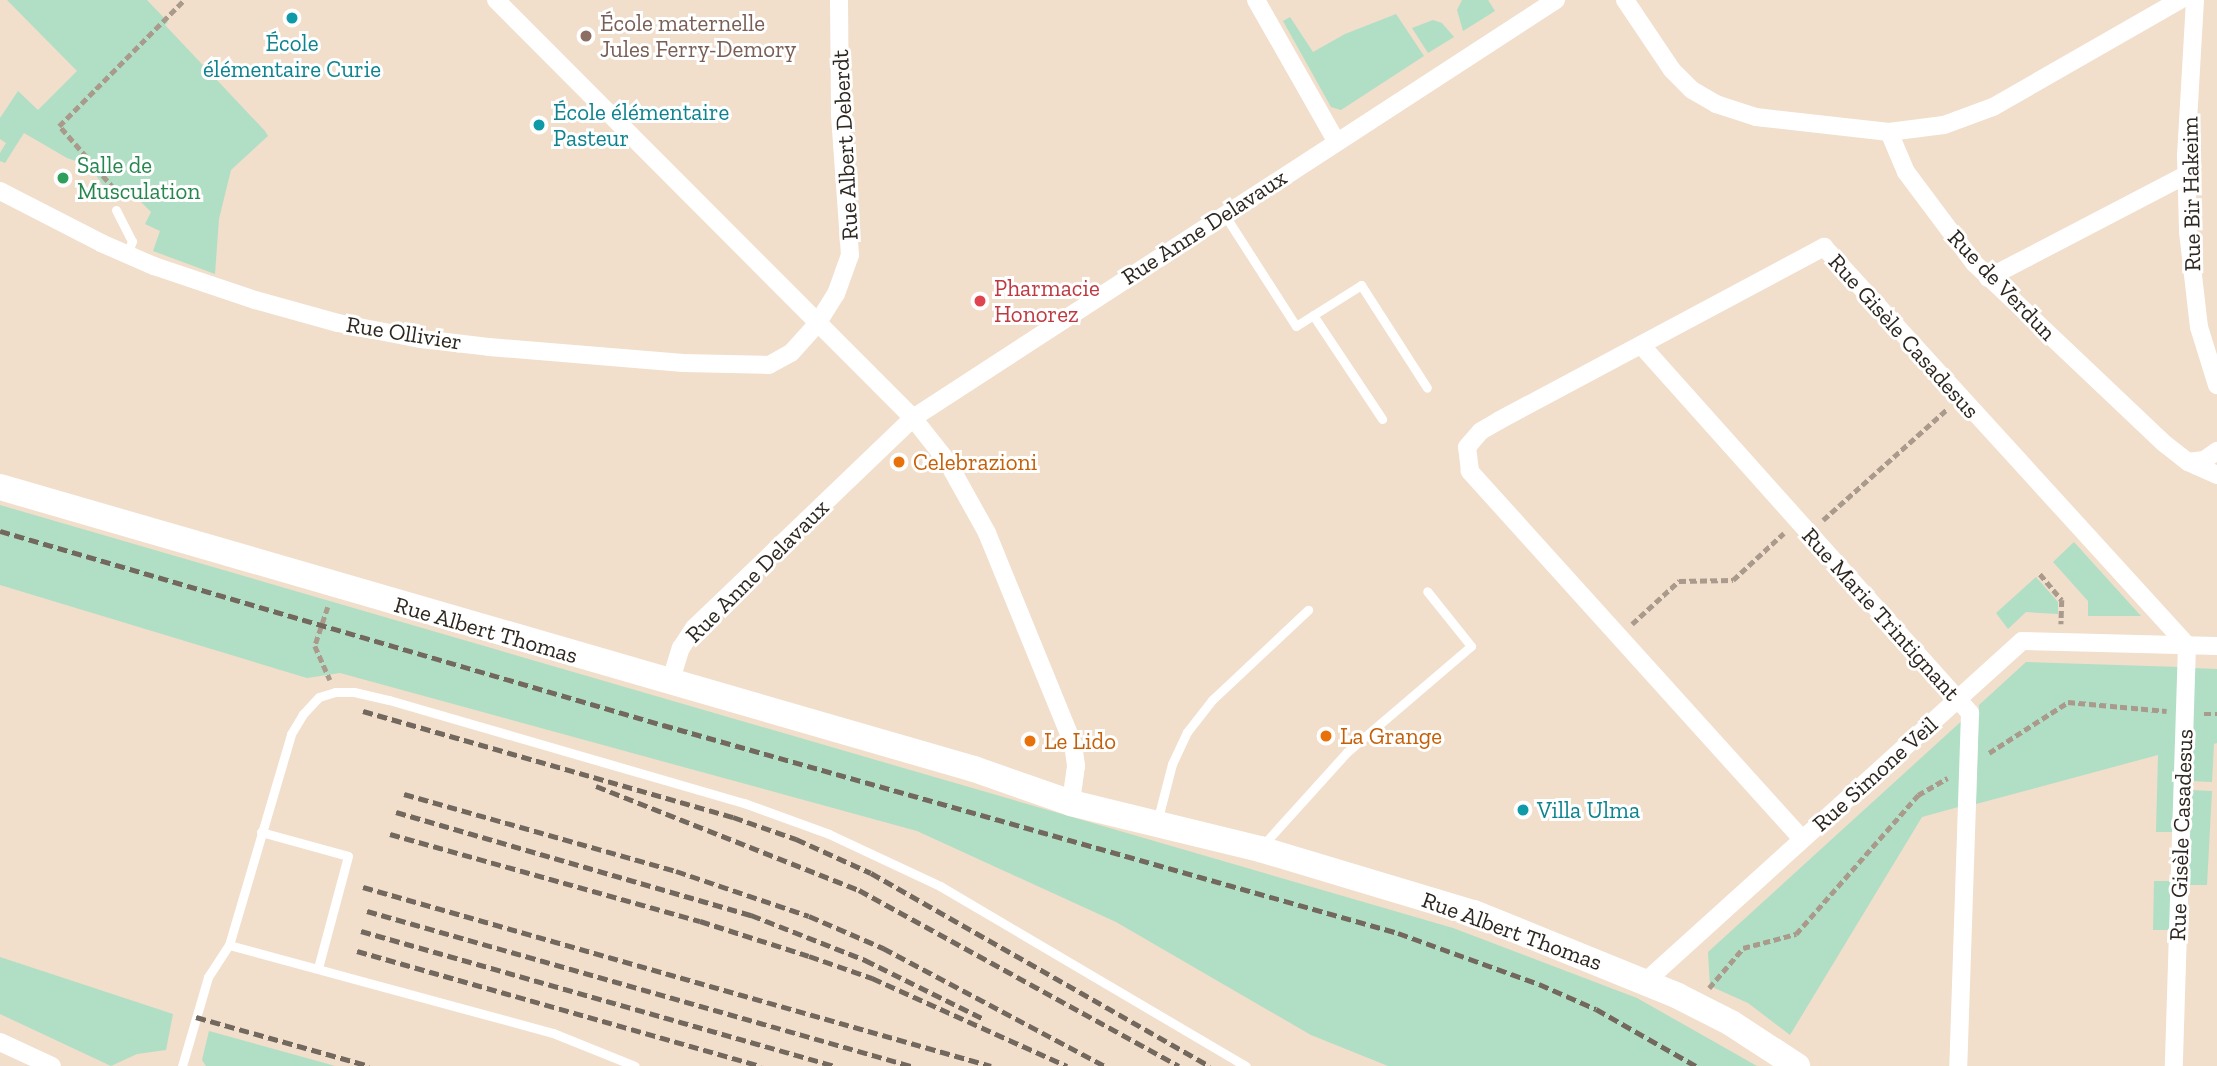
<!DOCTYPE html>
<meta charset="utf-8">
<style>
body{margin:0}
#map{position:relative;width:2217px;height:1066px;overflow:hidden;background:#f1decb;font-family:"Zilla Slab",serif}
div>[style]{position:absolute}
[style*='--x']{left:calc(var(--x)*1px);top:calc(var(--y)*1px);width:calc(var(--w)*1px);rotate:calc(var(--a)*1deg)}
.green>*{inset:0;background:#b0dfc5}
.path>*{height:4.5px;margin-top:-2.25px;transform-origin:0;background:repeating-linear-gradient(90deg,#a99a8c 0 7px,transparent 0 10.5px)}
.lane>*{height:9px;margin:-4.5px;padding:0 4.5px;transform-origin:4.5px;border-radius:4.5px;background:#fff}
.street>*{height:18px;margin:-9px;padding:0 9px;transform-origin:9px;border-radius:9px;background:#fff}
.secondary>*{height:26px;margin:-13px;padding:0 13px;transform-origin:13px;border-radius:13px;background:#fff}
.rail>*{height:5px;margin-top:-2.5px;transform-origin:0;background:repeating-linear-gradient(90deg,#73685d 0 10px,transparent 0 15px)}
.dots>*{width:19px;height:19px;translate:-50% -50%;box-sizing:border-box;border:4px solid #fff;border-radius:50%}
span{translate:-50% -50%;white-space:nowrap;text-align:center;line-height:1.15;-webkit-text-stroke:6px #fff;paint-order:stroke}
.education-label{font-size:23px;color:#785e54}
.left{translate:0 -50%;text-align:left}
.culture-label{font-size:23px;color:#0d838f}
.street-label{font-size:23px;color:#2e2720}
.leisure-label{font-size:23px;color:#27864d}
.health-label{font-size:23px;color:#be3a42}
.food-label{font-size:23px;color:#c56008}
</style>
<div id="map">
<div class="green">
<div style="clip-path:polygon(7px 0,147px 0,168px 22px,165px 25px,265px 131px,268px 136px,231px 170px,219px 219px,215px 274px,153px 251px,160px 231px,145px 224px,151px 212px,130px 191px,116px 198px,109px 188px,105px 189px,90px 166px,67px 158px,24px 133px,5px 163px,0 161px,0 153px,6px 143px,0 139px,0 118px,18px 91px,38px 110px,77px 71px)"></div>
<div style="clip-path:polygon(1462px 0,1488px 0,1495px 11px,1463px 31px,1457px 10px)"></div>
<div style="clip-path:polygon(1396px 14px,1424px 56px,1341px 110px,1331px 107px,1283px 21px,1290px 17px,1313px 52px,1345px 34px)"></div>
<div style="clip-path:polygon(1433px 20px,1442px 23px,1454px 37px,1428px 53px,1412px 28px)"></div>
<div style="clip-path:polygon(0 505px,1453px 928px,1637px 998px,1757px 1066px,1388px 1066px,1311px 1035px,1116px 922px,917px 831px,340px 673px,307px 678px,0 585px)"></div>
<div style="clip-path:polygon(2074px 542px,2141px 616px,2088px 616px,2088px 601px,2053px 562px)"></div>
<div style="clip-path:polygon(2036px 577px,2058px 602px,2058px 614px,2026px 612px,2008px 629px,1996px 613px)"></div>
<div style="clip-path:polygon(2026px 662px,2180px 667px,2175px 832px,2156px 832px,2158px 755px,1976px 804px,1979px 705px)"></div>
<div style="clip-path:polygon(2193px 668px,2217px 669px,2217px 743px,2214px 744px,2212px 782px,2190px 781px)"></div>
<div style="clip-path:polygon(1966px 717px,1962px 806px,1922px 817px,1790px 1035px,1748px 1003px,1710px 986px,1708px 952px)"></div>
<div style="clip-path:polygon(2190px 790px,2212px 791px,2207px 885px,2186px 885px)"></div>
<div style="clip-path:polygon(2154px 881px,2173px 881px,2171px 930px,2153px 930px)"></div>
<div style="clip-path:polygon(0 957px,173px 1014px,166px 1050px,137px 1054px,111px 1066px,0 1014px)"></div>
<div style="clip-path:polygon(209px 1031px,321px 1062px,335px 1066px,206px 1066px,202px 1060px)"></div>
</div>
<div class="path">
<div style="--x:121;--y:197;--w:94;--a:-131.1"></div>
<div style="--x:59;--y:126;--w:177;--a:-45.2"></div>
<div style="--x:1823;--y:520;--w:166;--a:-41.8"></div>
<div style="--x:2040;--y:574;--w:34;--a:50"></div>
<div style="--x:2062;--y:600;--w:24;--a:92"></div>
<div style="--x:328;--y:607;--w:41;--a:108.4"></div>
<div style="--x:315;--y:646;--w:37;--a:66"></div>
<div style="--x:1632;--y:624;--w:64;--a:-42.5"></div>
<div style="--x:1679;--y:581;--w:54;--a:-1.1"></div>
<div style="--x:1733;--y:580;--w:69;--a:-42.7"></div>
<div style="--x:2204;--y:714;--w:13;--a:0"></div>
<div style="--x:1989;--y:753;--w:94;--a:-32.8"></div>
<div style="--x:2068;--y:702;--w:99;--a:5.2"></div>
<div style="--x:1709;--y:988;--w:52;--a:-49.6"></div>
<div style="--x:1743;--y:948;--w:55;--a:-14.8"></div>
<div style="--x:1796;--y:934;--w:185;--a:-48.7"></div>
<div style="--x:1918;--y:795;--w:34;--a:-30"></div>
</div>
<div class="lane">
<div style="--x:116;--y:210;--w:35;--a:63"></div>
<div style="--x:132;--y:241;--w:15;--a:110"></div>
<div style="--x:1224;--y:214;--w:133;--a:57.3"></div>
<div style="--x:1296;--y:326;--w:77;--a:-32.2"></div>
<div style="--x:1361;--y:285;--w:122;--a:57.3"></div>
<div style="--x:1313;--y:315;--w:125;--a:56.4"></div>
<div style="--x:1157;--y:822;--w:60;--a:-75.5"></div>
<div style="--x:1172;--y:764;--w:35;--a:-65"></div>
<div style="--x:1187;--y:732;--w:41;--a:-52"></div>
<div style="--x:1212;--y:700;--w:132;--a:-43.2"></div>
<div style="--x:261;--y:832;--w:90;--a:15.4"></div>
<div style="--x:348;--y:856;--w:116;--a:105"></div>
<div style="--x:1263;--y:845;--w:125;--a:-47.9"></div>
<div style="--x:1347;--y:752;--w:163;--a:-40.5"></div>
<div style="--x:1471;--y:646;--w:70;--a:-128.7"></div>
<div style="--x:229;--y:945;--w:336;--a:15.2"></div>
<div style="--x:553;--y:1033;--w:88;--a:21.9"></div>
<div style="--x:182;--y:1066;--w:93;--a:-73.7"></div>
<div style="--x:208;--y:977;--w:38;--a:-57"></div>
<div style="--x:229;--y:945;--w:220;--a:-73.6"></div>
<div style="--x:291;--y:734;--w:23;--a:-59"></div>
<div style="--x:303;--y:714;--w:23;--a:-47"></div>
<div style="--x:319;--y:697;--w:17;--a:-17"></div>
<div style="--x:335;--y:692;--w:19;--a:0"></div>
<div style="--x:354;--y:692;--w:36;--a:13"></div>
<div style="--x:389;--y:700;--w:370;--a:16.2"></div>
<div style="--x:744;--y:803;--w:90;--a:20"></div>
<div style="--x:829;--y:834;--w:123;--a:25.1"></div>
<div style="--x:940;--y:886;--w:355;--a:30.5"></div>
</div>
<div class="street">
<div style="--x:496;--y:0;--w:590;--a:45.07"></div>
<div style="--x:913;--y:418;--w:55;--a:51.7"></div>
<div style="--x:947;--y:461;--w:82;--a:60.9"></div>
<div style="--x:987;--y:533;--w:228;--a:67.8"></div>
<div style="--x:1073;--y:744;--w:22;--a:82"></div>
<div style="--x:1076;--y:766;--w:37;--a:98"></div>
<div style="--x:1256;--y:0;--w:162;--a:60.4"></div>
<div style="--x:1625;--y:0;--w:84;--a:56.1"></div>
<div style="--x:1672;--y:70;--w:28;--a:45"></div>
<div style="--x:1692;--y:90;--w:28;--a:30"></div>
<div style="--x:1716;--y:104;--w:42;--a:18"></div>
<div style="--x:1756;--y:117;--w:134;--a:6.4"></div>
<div style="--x:1889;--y:132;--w:43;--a:67"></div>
<div style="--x:1906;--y:172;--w:114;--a:53.2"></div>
<div style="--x:1974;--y:263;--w:263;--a:43.5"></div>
<div style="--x:2165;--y:444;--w:29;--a:38"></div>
<div style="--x:2188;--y:462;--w:32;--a:24"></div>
<div style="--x:2195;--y:0;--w:155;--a:93.3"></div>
<div style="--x:2186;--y:155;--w:77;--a:88.5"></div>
<div style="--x:2188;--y:232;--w:96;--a:83.4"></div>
<div style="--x:2199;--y:327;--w:61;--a:72.8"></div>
<div style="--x:1889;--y:132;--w:55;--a:-7.3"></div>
<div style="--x:1944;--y:125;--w:52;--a:-20.2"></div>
<div style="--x:1993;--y:107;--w:215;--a:-29.8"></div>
<div style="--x:0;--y:191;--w:114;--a:27.2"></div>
<div style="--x:101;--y:243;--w:58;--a:23.5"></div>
<div style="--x:154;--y:266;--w:107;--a:18.6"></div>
<div style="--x:255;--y:300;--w:86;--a:15.5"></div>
<div style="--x:338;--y:323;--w:85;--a:10.9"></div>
<div style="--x:421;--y:339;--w:68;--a:6.7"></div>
<div style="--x:489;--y:347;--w:195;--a:4.7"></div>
<div style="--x:683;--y:363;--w:86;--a:1.3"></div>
<div style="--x:769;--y:365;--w:25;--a:-29"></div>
<div style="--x:791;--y:353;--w:39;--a:-48"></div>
<div style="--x:817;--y:324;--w:36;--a:-58"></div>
<div style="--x:836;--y:294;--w:41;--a:-70.3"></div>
<div style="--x:850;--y:255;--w:141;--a:-94.1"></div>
<div style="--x:840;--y:114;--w:114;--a:-90.5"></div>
<div style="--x:1988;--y:278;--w:223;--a:-27.5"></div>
<div style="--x:1641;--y:345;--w:494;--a:48.2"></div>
<div style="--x:1970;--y:713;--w:353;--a:91.9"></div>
<div style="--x:2188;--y:462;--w:16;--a:-7"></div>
<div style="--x:2204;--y:460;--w:16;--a:-35"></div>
<div style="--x:670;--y:683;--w:37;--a:-73"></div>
<div style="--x:681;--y:648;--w:24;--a:-57"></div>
<div style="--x:694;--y:628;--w:303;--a:-43.8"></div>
<div style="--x:913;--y:418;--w:767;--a:-33.03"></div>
<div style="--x:1802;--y:839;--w:496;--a:-132.1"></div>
<div style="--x:1470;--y:471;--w:24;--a:-97"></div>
<div style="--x:1467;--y:447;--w:21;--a:-49"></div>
<div style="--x:1481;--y:431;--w:20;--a:-30"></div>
<div style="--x:1498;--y:421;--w:370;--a:-28.1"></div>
<div style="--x:1824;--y:247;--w:539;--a:47.63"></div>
<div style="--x:2187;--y:645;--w:421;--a:91.8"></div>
<div style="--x:1645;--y:982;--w:508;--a:-42.13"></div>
<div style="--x:2022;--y:641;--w:195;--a:1.5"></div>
<div style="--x:0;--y:1042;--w:57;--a:24.8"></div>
</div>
<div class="secondary">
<div style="--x:0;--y:487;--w:1014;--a:16.15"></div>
<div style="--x:974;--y:769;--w:103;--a:19.3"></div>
<div style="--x:1071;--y:803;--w:195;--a:13.7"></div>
<div style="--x:1260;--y:849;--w:223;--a:16.7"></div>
<div style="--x:1474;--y:913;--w:220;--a:22.1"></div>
<div style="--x:1678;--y:996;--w:59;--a:27"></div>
<div style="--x:1731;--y:1023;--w:79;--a:33.1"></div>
</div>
<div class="rail">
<div style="--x:0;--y:531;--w:691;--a:16.31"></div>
<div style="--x:663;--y:725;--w:764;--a:15.8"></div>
<div style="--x:1398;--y:933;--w:150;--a:19.9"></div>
<div style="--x:1539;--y:984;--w:62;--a:23.7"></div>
<div style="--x:1596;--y:1009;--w:115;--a:29.7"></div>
<div style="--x:363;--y:711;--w:385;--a:16"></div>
<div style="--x:733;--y:817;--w:67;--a:19.2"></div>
<div style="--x:796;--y:839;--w:82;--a:24.4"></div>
<div style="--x:871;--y:873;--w:390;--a:29.7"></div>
<div style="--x:596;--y:786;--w:283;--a:21.6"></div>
<div style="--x:859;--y:890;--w:365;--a:28.8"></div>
<div style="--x:404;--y:794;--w:283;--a:15.8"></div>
<div style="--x:676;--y:871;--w:140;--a:18.7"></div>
<div style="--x:809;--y:916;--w:81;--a:23.4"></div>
<div style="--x:883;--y:948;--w:251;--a:28"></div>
<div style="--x:396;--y:812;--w:370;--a:16.2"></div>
<div style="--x:751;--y:915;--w:123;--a:21.5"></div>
<div style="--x:865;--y:960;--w:131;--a:26.4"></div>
<div style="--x:390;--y:834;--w:322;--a:15.7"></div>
<div style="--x:700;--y:921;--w:114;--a:17.8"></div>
<div style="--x:809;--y:956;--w:67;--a:19.2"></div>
<div style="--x:872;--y:978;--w:214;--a:24.3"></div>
<div style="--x:363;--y:887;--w:653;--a:15.91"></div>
<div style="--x:367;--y:911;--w:566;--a:15.9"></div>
<div style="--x:361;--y:931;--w:493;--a:15.9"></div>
<div style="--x:357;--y:951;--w:420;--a:15.9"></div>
<div style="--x:196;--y:1017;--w:180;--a:15.8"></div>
</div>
<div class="dots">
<div style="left:292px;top:18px;background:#0f9aa8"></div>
<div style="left:586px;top:36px;background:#8d6e63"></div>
<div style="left:539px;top:125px;background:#0f9aa8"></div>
<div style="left:63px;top:178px;background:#2e9e5b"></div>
<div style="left:980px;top:301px;background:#e0444e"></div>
<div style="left:899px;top:462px;background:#e8710a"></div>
<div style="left:1326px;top:736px;background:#e8710a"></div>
<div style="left:1030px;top:741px;background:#e8710a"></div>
<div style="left:1523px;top:810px;background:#0f9aa8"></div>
</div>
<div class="education-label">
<span class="left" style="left:600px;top:36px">École maternelle<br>Jules Ferry-Demory</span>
</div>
<div class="culture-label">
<span style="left:292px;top:56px">École<br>élémentaire Curie</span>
<span class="left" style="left:553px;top:125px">École élémentaire<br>Pasteur</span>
<span class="left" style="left:1537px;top:810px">Villa Ulma</span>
</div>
<div class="street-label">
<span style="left:845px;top:145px;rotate:-93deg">Rue Albert Deberdt</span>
<span style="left:2191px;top:194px;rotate:-91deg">Rue Bir Hakeim</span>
<span style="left:1204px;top:227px;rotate:-33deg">Rue Anne Delavaux</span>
<span style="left:2002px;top:285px;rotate:46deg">Rue de Verdun</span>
<span style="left:404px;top:333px;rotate:9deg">Rue Ollivier</span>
<span style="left:1904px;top:336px;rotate:48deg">Rue Gisèle Casadesus</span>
<span style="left:757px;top:571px;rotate:-45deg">Rue Anne Delavaux</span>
<span style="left:1881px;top:614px;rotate:48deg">Rue Marie Trintignant</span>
<span style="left:486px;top:630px;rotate:16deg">Rue Albert Thomas</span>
<span style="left:1875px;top:774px;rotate:-42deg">Rue Simone Veil</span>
<span style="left:2181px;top:835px;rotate:-88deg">Rue Gisèle Casadesus</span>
<span style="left:1512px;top:931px;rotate:20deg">Rue Albert Thomas</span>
</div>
<div class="leisure-label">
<span class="left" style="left:77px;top:178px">Salle de<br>Musculation</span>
</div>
<div class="health-label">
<span class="left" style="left:994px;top:301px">Pharmacie<br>Honorez</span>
</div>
<div class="food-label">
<span class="left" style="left:913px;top:462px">Celebrazioni</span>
<span class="left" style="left:1340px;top:736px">La Grange</span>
<span class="left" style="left:1044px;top:741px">Le Lido</span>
</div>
</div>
